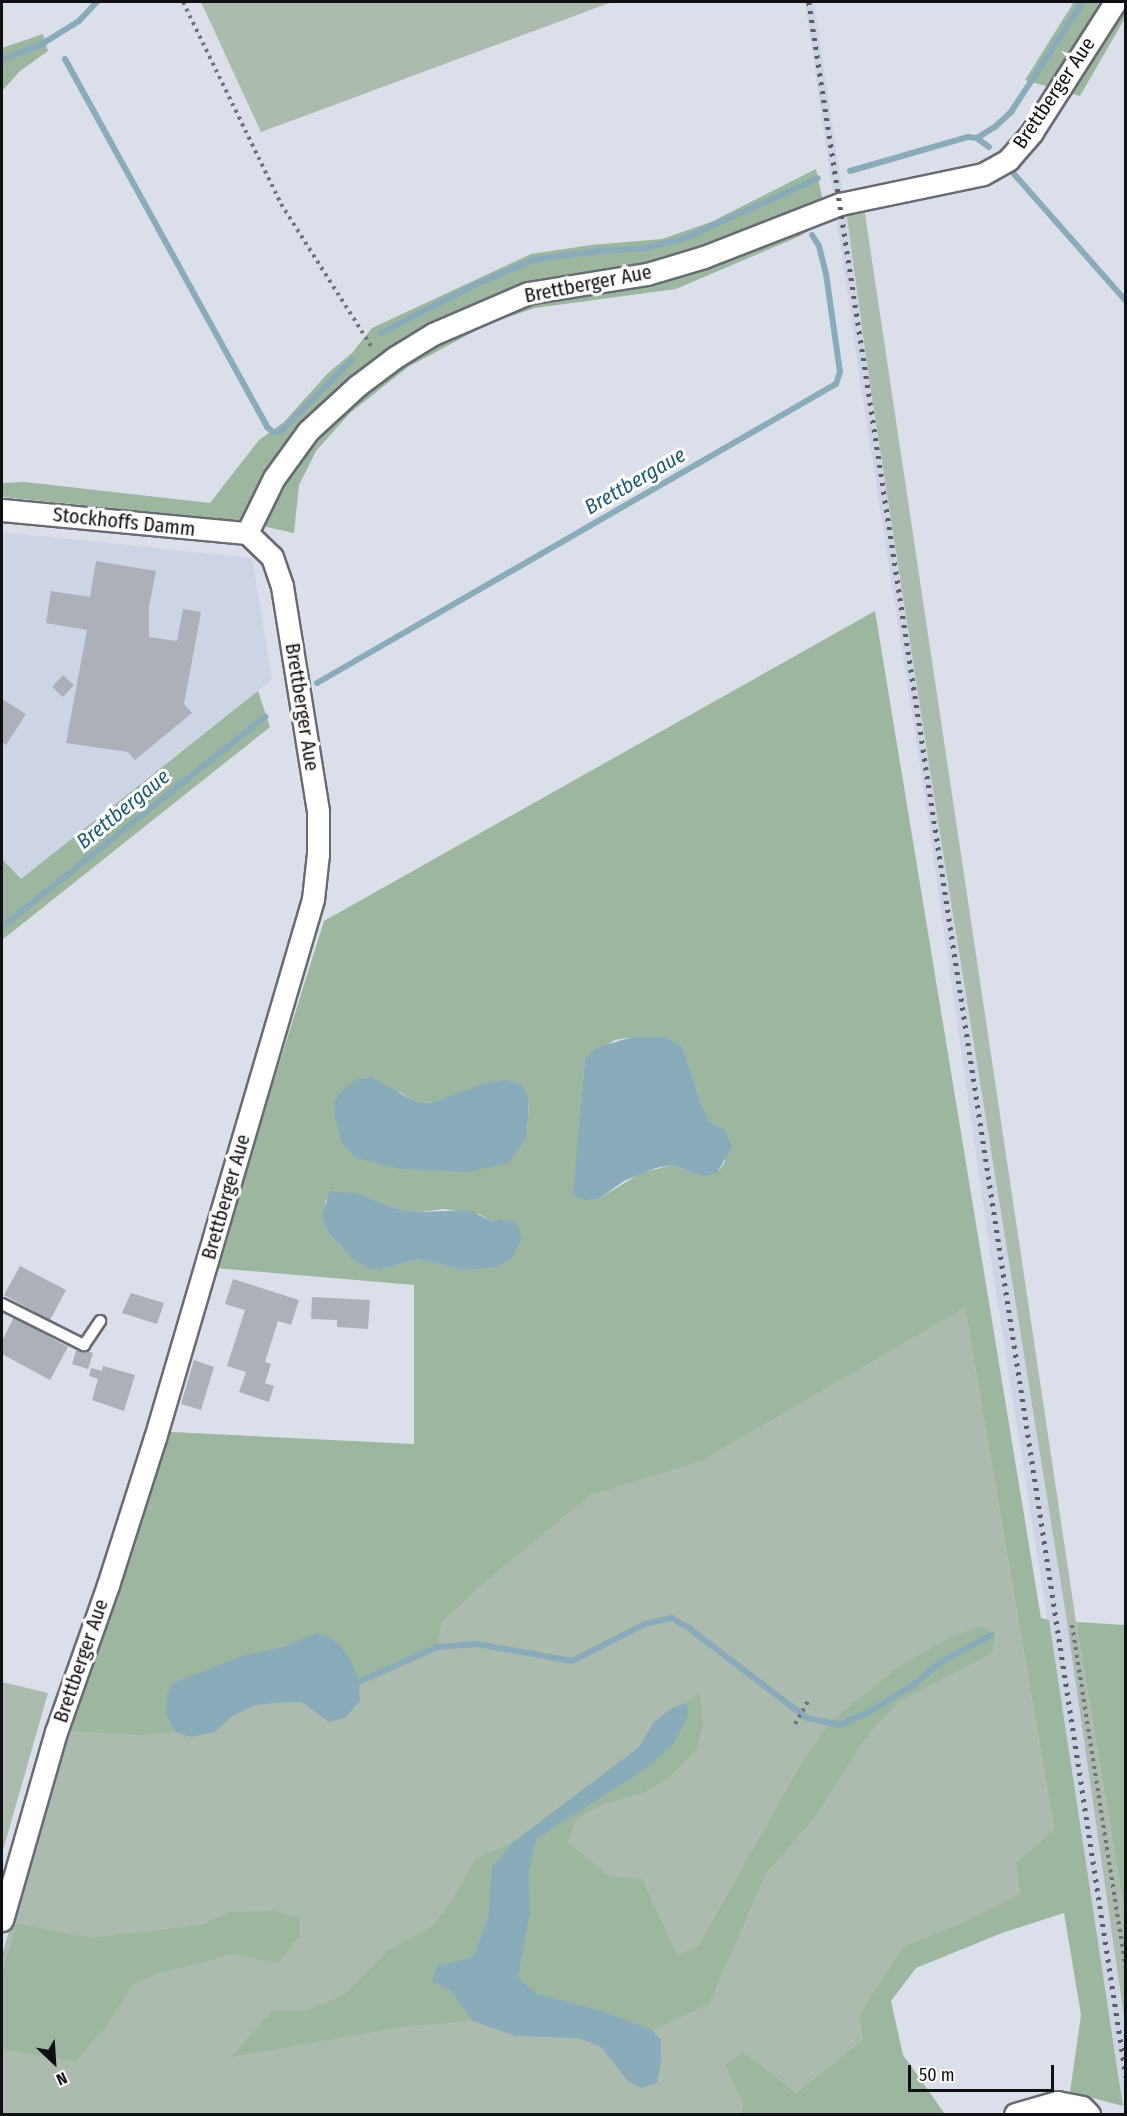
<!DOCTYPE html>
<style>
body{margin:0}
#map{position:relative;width:1127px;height:2116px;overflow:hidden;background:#dbdfe9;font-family:"Fira Sans Condensed",sans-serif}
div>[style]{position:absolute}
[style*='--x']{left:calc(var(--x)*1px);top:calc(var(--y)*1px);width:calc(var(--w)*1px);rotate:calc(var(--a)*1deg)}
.built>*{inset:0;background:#cdd4e4}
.green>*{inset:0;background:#acbbad}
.forest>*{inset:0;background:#9db69f}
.water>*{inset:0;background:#8aabba}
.stream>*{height:6px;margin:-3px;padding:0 3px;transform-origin:3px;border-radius:3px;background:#8aabba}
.building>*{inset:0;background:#acb0b9}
.path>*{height:4px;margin-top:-2px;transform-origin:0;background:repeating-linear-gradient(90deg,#71737a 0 3px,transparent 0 7.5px)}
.roads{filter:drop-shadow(2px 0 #676b73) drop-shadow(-2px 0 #676b73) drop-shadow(0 2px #676b73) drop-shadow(0 -2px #676b73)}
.lane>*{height:10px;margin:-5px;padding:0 5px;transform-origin:5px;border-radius:5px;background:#fff}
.street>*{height:21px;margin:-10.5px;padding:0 10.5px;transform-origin:10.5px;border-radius:10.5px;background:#fff}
.rail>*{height:4.5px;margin-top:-2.25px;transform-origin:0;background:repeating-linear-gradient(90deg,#5c5e63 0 3px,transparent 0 9px)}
span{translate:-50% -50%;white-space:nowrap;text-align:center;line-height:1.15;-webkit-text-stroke:6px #fff;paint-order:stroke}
.street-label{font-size:20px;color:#0f1013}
.water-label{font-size:21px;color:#1f5c74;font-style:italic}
.frame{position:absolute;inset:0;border:3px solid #0f1013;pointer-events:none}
.north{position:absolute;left:24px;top:2032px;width:60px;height:60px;-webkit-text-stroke:4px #fff;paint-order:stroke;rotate:155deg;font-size:16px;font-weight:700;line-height:24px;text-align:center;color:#0f1013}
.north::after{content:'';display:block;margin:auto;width:21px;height:27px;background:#0f1013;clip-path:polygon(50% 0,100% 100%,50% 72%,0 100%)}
.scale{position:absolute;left:908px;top:2065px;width:146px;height:27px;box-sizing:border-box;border:3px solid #0f1013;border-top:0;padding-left:8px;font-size:18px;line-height:21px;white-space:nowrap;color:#0f1013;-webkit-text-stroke:4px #fff;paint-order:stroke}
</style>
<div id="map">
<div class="built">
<div style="clip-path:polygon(805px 2px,814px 2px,935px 803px,1065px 1609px,1125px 2024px,1125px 2114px,993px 1273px,926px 805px,859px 373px)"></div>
<div style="clip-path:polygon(2px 532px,252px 558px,272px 680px,21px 879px,2px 859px)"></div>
</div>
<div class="green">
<div style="clip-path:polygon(201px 2px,612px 2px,261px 132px)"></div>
<div style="clip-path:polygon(864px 207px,1076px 1622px,1125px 1916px,1125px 2024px,1065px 1609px,935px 803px,868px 371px,846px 210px)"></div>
<div style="clip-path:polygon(965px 1308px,1054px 1829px,1016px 1862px,1021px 1894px,959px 1924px,903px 1946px,858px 2016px,863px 2039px,796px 2093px,761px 2064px,726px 2066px,743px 2105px,741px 2114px,2px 2114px,2px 1955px,69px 1731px,170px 1432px,704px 1460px)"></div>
<div style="clip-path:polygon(2px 1682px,48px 1693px,2px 1854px)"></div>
</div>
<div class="forest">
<div style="clip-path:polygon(1074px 2px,1125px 2px,1125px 18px,1080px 96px,1025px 80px)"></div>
<div style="clip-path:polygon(43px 34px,48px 51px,20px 71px,2px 91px,2px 48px)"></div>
<div style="clip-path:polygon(816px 169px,827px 220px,800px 236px,676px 289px,535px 308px,490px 323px,408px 367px,350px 413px,316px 451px,299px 485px,294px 533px,234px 520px,2px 497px,2px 483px,25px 482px,210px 503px,259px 440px,284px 422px,328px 373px,352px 353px,372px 328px,531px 254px,591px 245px,662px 239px,711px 222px)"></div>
<div style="clip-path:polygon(evenodd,875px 611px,1041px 1618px,1049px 1620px,1123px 2106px,1070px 2092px,1081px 2015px,1064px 1913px,1002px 1933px,916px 1968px,891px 2001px,903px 2055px,945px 2114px,741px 2114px,743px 2105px,725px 2065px,742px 2053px,761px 2064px,796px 2093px,863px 2039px,858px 2016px,903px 1946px,959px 1924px,1020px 1894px,1016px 1862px,1054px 1829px,965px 1308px,704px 1460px,590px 1495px,481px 1585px,441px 1623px,437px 1647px,359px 1682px,353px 1665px,317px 1634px,280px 1648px,245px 1655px,173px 1683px,166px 1714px,176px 1732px,139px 1735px,69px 1731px,170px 1432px,414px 1444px,414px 1285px,215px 1268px,324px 921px,875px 611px,632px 1037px,654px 1037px,683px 1048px,702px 1106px,711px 1122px,725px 1130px,725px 1162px,717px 1173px,704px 1177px,672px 1165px,641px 1173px,600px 1198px,574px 1195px,585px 1059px,615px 1040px,632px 1037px,875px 611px,398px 1091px,414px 1101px,430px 1103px,444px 1098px,529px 1099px,527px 1136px,469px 1172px,398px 1091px,875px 611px,359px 1194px,398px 1209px,420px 1212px,444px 1209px,479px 1214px,491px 1221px,500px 1219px,463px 1270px,419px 1259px,382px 1269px,368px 1269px,341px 1247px,328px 1233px,323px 1220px,326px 1200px,359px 1194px)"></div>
<div style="clip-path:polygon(258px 691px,270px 727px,2px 940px,2px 859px,21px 879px)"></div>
<div style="clip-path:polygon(1076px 1622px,1125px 1625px,1125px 1916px)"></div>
<div style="clip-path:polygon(980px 1626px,995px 1633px,992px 1653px,900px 1701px,868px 1734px,816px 1815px,765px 1875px,709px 2004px,652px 2030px,599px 2010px,537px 1994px,518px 1977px,530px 1914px,529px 1873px,536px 1839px,644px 1770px,673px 1745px,687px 1716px,687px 1703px,700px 1692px,703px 1725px,696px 1750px,669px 1778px,642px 1793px,606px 1803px,576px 1819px,568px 1843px,609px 1876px,642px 1879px,677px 1955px,698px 1947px,800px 1766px,831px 1721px,901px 1665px,951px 1637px)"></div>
<div style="clip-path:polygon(512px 1843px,492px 1868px,488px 1918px,473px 1957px,437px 1966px,432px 1981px,450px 1990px,473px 2021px,407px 2026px,231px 2057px,272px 2011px,308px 2010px,342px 1996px,387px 1951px,433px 1926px,454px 1897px,475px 1859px)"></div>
<div style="clip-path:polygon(274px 1911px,300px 1918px,299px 1936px,279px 1963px,232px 1954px,156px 1974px,132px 1985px,107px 2025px,75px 2062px,2px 2049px,2px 1973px,17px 1924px,91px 1938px,201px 1925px,230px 1912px)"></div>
</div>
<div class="water">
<div style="clip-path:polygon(632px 1037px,666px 1037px,683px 1048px,702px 1106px,711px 1122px,725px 1130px,732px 1147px,717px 1173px,704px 1177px,672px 1165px,656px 1168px,624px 1181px,600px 1198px,585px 1200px,573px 1195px,585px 1059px,596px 1048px)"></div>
<div style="clip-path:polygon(373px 1078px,414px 1101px,430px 1103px,486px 1083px,508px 1080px,522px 1085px,529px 1099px,527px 1136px,509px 1163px,469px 1172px,400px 1169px,356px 1158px,342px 1143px,336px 1122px,334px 1102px,342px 1090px,357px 1079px)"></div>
<div style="clip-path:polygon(330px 1191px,359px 1194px,398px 1209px,420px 1212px,469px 1210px,491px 1221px,500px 1219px,516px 1222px,522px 1237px,513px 1257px,497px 1267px,463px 1270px,419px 1259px,382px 1269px,368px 1269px,351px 1257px,328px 1233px,323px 1220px,323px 1212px)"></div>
<div style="clip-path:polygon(317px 1633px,330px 1637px,341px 1646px,353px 1665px,359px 1682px,360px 1701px,345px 1718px,329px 1722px,302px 1702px,284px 1702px,255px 1705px,231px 1717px,215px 1732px,191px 1737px,176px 1732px,166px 1714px,167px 1695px,173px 1683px,245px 1655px,280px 1648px)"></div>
<div style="clip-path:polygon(687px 1703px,688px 1716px,673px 1745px,644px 1770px,536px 1839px,529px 1873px,530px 1914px,518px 1977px,537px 1994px,599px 2010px,652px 2030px,661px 2040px,661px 2063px,657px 2083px,641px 2088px,628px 2081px,600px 2046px,578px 2038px,515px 2036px,473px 2021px,450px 1990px,432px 1981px,437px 1966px,473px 1957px,488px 1918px,492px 1868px,512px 1843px,639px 1747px,654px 1722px,672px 1708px)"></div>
</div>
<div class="stream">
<div style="--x:65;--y:59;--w:420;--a:61.2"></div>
<div style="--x:267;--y:427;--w:8;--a:40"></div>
<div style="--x:273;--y:432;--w:7;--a:0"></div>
<div style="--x:280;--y:432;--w:102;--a:-45"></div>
<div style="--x:2;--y:60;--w:43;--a:-21.8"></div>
<div style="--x:42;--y:44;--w:44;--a:-31.9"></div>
<div style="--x:79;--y:21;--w:26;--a:-47"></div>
<div style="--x:977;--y:138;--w:15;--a:37"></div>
<div style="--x:850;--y:171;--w:123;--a:-16.1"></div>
<div style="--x:968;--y:137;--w:9;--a:6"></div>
<div style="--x:977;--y:138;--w:22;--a:-32"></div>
<div style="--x:996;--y:126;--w:21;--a:-43"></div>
<div style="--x:1011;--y:112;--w:131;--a:-56.8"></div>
<div style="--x:1014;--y:174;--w:169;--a:48.6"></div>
<div style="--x:381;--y:333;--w:98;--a:-27.3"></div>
<div style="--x:468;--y:288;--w:70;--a:-23.6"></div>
<div style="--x:532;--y:260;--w:68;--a:-7.7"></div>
<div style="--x:599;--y:251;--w:46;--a:-3.7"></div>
<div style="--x:645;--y:248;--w:37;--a:-13"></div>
<div style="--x:681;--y:240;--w:150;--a:-24.3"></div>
<div style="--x:317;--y:683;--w:599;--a:-29.95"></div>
<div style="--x:836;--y:384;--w:13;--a:-72"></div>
<div style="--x:840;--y:372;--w:99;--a:-98.1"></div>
<div style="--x:826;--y:274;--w:29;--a:-104"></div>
<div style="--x:819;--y:246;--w:13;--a:-122"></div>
<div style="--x:2;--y:927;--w:337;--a:-38.6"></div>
<div style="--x:359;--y:1682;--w:85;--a:-24.2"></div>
<div style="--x:437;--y:1647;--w:40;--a:-4.3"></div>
<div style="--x:477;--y:1644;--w:97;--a:10.1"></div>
<div style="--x:572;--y:1661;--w:82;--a:-26.9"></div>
<div style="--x:645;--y:1624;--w:28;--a:-13"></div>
<div style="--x:672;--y:1618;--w:21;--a:31"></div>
<div style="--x:690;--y:1629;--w:147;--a:37.3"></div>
<div style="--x:807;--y:1718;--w:33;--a:12"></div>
<div style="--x:839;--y:1725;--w:35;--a:-24"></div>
<div style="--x:871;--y:1711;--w:49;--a:-31.8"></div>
<div style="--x:913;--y:1685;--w:34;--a:-40"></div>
<div style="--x:939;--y:1663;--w:59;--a:-28.3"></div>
</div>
<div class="building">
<div style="clip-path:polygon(96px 561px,156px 571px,149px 607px,149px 637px,177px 641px,183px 609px,201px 612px,184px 704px,192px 713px,135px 760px,128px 752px,66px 743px,87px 630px,46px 623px,51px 591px,90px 597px)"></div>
<div style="clip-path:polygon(63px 675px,74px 685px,63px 697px,52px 687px)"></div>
<div style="clip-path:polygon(2px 699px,26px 714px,6px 745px,2px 742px)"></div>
<div style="clip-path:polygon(20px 1266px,66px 1290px,50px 1320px,4px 1295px)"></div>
<div style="clip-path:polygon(233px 1279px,299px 1300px,291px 1325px,278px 1321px,265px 1362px,271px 1364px,265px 1383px,274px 1386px,269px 1402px,239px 1392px,246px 1372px,227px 1366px,245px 1310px,225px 1304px)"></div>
<div style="clip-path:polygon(131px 1293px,164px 1303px,157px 1324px,122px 1313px)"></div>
<div style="clip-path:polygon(312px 1297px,370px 1300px,368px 1329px,337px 1327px,337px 1320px,311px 1319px)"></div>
<div style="clip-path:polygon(14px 1317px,68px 1347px,50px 1380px,2px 1354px,2px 1341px)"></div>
<div style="clip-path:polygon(77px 1348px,93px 1353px,88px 1369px,72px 1364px)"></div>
<div style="clip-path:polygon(194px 1360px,214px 1367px,201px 1410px,181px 1404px)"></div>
<div style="clip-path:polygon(103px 1366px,135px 1375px,124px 1411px,92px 1400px,98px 1379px,89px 1376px,91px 1368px,102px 1371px)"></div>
</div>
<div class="path">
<div style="--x:183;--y:2;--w:225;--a:64.1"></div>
<div style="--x:281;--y:204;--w:172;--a:57.6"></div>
<div style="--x:1072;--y:1625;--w:349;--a:81.1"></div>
<div style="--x:795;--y:1724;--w:28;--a:-60"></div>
</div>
<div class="roads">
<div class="lane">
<div style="--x:2;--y:1304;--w:92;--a:26.6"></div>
<div style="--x:84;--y:1345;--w:29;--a:-56"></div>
</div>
<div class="street">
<div style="--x:2;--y:510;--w:246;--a:5.4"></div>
<div style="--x:247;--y:533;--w:61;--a:-63.9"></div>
<div style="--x:274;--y:478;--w:58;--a:-54.1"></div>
<div style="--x:308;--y:431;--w:67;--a:-42.6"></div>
<div style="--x:357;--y:386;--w:46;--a:-37.1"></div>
<div style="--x:394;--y:358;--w:46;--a:-31.6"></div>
<div style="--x:433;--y:334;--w:103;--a:-23.3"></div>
<div style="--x:528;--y:293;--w:121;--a:-9.1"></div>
<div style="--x:647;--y:274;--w:59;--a:-16.6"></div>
<div style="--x:704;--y:257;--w:146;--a:-21.3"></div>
<div style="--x:840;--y:204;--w:146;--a:-11.8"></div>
<div style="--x:983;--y:174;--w:29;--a:-29"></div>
<div style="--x:1008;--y:160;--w:37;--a:-49"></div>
<div style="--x:1032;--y:132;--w:154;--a:-57.4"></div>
<div style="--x:2;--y:1920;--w:196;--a:-74"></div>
<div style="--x:56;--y:1732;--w:156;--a:-70.5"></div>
<div style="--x:108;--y:1585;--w:154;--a:-72.3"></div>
<div style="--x:155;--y:1438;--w:562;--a:-73.66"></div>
<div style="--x:313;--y:899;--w:45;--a:-83.7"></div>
<div style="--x:318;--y:854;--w:43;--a:-90"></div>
<div style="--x:318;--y:811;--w:228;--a:-99.1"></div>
<div style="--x:282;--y:586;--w:31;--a:-109"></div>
<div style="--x:272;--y:557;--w:35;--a:-136"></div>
<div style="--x:1015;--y:2114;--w:44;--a:-15.9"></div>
<div style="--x:1057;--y:2102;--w:25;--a:11"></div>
<div style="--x:1082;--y:2107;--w:10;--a:45"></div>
</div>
</div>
<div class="rail">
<div style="--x:809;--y:2;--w:2099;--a:81.31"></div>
</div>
<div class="street-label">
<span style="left:1054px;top:93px;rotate:-56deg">Brettberger Aue</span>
<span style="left:588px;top:284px;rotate:-11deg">Brettberger Aue</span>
<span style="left:124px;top:522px;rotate:6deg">Stockhoffs Damm</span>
<span style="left:302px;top:707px;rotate:81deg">Brettberger Aue</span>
<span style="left:226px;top:1197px;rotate:-74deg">Brettberger Aue</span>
<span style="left:81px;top:1661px;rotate:-71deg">Brettberger Aue</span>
</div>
<div class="water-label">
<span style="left:635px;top:481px;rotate:-30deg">Brettbergaue</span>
<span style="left:123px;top:809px;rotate:-39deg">Brettbergaue</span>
</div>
<div class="frame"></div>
<div class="north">N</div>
<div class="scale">50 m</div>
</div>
